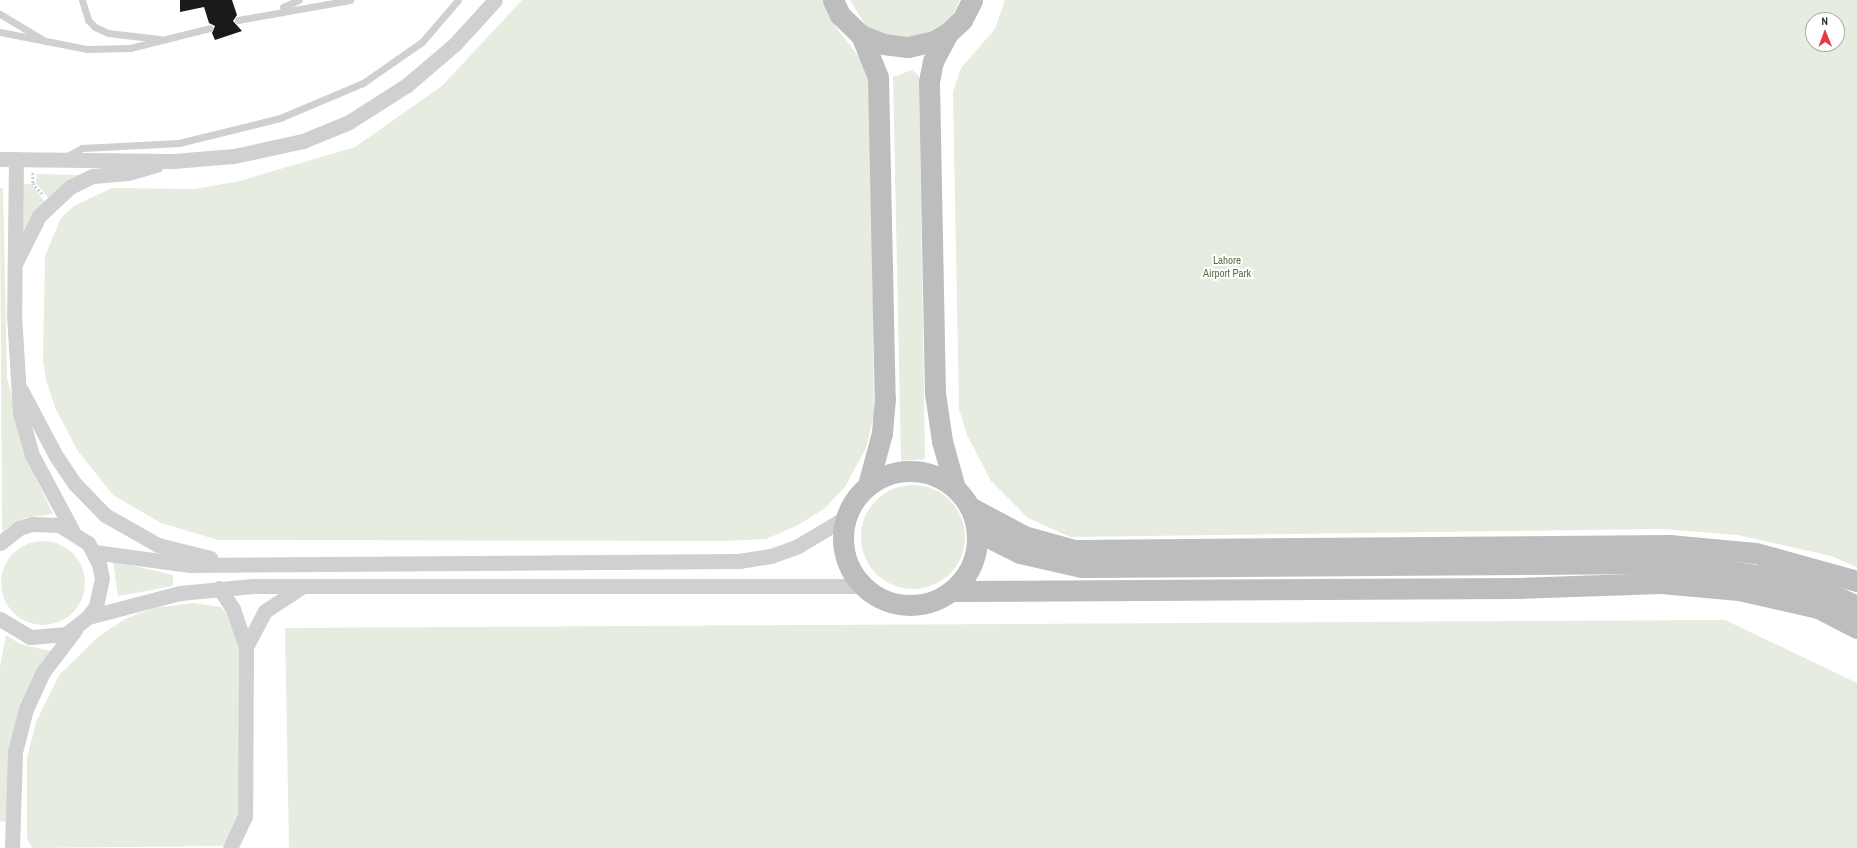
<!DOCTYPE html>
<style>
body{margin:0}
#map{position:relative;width:1857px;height:848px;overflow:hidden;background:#fff;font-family:"Archivo Narrow",sans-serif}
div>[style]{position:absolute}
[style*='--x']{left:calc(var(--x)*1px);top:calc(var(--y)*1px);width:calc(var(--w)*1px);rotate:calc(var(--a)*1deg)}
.green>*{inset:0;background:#e6ecdf}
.round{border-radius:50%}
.building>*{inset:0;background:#1a1a1a}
.path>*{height:2.5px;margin-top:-1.25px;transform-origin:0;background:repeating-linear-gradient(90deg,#cdcdcd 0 2px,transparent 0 4px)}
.lane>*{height:7px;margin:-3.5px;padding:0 3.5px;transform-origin:3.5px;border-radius:3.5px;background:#d0d0d0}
.street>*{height:15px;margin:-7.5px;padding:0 7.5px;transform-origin:7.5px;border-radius:7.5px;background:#d0d0d0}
.secondary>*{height:21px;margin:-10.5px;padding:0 10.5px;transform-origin:10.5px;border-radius:10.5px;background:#bdbdbd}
.secondary>.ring{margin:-10.5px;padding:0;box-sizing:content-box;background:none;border:21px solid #bdbdbd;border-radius:50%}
span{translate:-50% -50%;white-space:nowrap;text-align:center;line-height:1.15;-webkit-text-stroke:4px #fff;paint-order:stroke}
.park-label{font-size:11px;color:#56703f}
.north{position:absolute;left:1805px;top:12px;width:40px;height:40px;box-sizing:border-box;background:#fff;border:1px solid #adadad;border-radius:50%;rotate:359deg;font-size:11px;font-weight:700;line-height:16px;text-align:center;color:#333}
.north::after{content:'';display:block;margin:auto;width:14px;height:18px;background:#e63946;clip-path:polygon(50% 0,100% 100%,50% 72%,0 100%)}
</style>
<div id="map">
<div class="green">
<div style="clip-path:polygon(522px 0,827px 0,833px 23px,862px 61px,871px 86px,874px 415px,866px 448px,845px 487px,824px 509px,798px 525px,766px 539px,726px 541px,218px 540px,161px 523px,113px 495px,77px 450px,55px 407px,46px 380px,43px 361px,45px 256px,61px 218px,74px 206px,112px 188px,195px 189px,240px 181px,355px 147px,442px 86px)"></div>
<div style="clip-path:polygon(850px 0,960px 0,951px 19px,938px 31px,901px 41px,866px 26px)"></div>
<div style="clip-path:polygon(evenodd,1005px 0,1857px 0,1857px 567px,1831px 556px,1738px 535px,1662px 529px,1070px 537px,1028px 518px,991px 481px,967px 435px,959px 409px,953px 92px,961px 68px,995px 29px,1005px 0,1813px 20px,1837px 20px,1837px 44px,1813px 44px,1813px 20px)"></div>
<div style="clip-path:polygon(912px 70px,919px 76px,925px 459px,901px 461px,893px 77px)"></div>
<div style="clip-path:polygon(37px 174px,81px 175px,49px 199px,36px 183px)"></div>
<div style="clip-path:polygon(22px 184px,31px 184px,45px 202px,23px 233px)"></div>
<div style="clip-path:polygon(0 188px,3px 188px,7px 378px,29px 464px,53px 514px,24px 518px,2px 531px)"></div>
<div class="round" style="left:861px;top:485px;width:104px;height:104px"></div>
<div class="round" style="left:1px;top:541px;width:84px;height:84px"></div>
<div style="clip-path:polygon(113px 561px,173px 575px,173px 586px,118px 596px)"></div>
<div style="clip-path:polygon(193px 603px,221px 607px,239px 627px,242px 815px,223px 846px,32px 848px,27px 838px,27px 759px,36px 722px,60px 674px,99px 636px,127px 618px,154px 608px)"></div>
<div style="clip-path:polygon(1725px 620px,1857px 683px,1857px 848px,289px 848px,285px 628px)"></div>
<div style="clip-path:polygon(6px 635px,20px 644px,51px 651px,35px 678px,6px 822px,0 821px,0 667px)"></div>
</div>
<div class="building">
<div style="clip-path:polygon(180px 0,232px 0,237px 15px,233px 21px,242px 31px,215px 40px,212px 33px,215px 26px,209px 23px,204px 7px,180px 12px)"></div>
</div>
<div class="path">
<div style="--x:33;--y:173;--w:10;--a:90"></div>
<div style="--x:33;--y:183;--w:16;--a:50"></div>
</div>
<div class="lane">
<div style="--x:82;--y:0;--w:21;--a:73"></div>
<div style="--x:88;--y:20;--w:10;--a:45"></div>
<div style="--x:95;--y:27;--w:14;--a:25"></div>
<div style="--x:108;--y:33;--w:52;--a:6.6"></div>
<div style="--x:283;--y:7;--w:17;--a:-24"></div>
<div style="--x:0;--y:14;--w:52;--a:31"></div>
<div style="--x:238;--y:20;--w:114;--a:-10.1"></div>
<div style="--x:0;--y:32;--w:89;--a:11.1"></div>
<div style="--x:87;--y:49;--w:43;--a:-1.3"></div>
<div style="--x:130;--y:48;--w:82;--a:-14"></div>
<div style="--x:65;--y:157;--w:19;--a:-28"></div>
<div style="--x:82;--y:148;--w:97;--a:-3"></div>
<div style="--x:179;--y:143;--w:104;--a:-13.9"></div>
<div style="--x:280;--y:118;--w:90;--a:-22.9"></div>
<div style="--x:363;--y:83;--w:72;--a:-34.8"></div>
<div style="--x:422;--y:42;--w:55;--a:-49.4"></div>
</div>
<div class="street">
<div style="--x:0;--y:159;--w:173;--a:0.7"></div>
<div style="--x:173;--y:161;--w:61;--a:-4.7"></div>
<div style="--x:234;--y:156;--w:71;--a:-12.3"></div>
<div style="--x:303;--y:141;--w:50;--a:-22.4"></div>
<div style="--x:349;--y:122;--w:69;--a:-32.5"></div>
<div style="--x:407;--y:85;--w:63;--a:-40.5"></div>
<div style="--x:455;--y:44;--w:59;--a:-47.7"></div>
<div style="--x:16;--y:159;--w:155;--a:90.7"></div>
<div style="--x:14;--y:314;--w:99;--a:86.5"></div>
<div style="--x:20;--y:413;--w:44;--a:74.1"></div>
<div style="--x:32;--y:455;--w:85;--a:61.9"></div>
<div style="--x:16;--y:262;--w:51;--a:-63.4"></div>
<div style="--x:39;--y:216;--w:42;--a:-43.1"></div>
<div style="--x:70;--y:187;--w:25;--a:-26"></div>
<div style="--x:93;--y:176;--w:35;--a:-5"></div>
<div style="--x:128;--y:173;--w:29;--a:-16"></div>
<div style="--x:21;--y:390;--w:75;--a:62.1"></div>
<div style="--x:56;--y:456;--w:34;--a:56"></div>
<div style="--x:75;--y:484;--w:43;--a:45.9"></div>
<div style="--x:105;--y:515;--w:61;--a:29.5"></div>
<div style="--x:158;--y:545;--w:54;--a:14"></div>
<div style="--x:0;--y:543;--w:24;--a:-38"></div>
<div style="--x:19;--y:528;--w:14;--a:-17"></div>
<div style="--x:32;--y:524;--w:27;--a:2"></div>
<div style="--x:59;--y:525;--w:34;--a:32"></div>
<div style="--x:88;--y:543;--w:24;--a:62"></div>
<div style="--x:99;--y:564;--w:14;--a:78"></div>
<div style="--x:102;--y:578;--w:29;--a:102"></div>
<div style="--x:96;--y:606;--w:14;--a:126"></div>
<div style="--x:88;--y:617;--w:28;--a:142"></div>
<div style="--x:66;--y:634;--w:36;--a:175"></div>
<div style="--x:30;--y:637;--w:35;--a:-149"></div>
<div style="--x:94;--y:552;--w:97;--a:7.7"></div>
<div style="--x:190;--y:565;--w:549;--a:-0.42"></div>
<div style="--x:739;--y:561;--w:32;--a:-9"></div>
<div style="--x:771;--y:556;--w:29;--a:-20"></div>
<div style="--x:798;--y:546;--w:55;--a:-30.8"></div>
<div style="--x:219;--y:588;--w:25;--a:56"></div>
<div style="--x:233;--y:609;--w:40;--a:71.1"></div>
<div style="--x:246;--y:647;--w:169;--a:90.3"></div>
<div style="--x:245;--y:816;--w:35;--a:115"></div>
<div style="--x:88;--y:617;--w:95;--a:-14.6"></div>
<div style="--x:180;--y:593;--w:73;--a:-5.5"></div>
<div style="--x:253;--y:586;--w:610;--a:0"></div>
<div style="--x:246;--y:647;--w:41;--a:-62.2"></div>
<div style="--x:265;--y:611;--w:42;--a:-33.3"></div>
<div style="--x:12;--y:848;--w:96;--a:-88.2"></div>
<div style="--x:15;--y:752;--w:44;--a:-75.7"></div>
<div style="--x:26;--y:709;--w:41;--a:-65.3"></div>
<div style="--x:43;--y:672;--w:53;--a:-52.7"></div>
</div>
<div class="secondary">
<div style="--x:833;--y:0;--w:17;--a:65"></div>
<div style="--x:840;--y:15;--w:29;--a:44"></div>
<div style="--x:861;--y:35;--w:24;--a:22"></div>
<div style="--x:883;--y:44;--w:25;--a:7"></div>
<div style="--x:908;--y:47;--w:27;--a:-13"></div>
<div style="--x:934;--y:41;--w:16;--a:-30"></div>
<div style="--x:948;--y:33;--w:19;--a:-43"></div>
<div style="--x:962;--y:20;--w:22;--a:-63"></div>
<div style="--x:948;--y:33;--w:32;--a:118"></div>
<div style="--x:933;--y:61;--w:21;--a:101"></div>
<div style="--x:929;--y:82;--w:311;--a:88.9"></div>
<div style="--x:935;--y:393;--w:49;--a:81.7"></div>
<div style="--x:942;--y:441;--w:49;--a:74.5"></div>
<div style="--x:861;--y:35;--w:45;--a:68"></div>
<div style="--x:878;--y:77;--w:321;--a:88.8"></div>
<div style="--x:885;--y:398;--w:35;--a:95"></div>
<div style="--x:882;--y:433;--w:54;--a:105.1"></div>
<div class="ring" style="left:843px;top:471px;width:113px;height:113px"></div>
<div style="--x:970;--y:507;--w:61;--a:28.2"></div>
<div style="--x:1024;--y:536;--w:52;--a:15.6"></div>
<div style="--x:1074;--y:550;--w:595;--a:-0.48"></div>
<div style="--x:1669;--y:545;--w:87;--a:5.3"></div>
<div style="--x:1756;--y:553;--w:105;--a:15.5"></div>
<div style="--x:978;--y:532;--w:47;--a:26.6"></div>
<div style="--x:1020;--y:553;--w:63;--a:12.9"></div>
<div style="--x:1081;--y:567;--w:586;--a:-0.39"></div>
<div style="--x:1667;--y:563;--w:113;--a:7.6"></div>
<div style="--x:1779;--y:578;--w:52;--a:16.7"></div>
<div style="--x:1829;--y:593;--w:31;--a:25"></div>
<div style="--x:952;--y:591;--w:566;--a:-0.3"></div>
<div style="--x:1518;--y:588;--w:143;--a:-2"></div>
<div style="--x:1661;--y:583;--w:78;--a:5.1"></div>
<div style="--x:1739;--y:590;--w:81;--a:12.8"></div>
<div style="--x:1818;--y:608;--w:44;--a:27.1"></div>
</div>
<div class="park-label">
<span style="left:1227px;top:267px">Lahore<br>Airport Park</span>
</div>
<div class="north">N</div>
</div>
